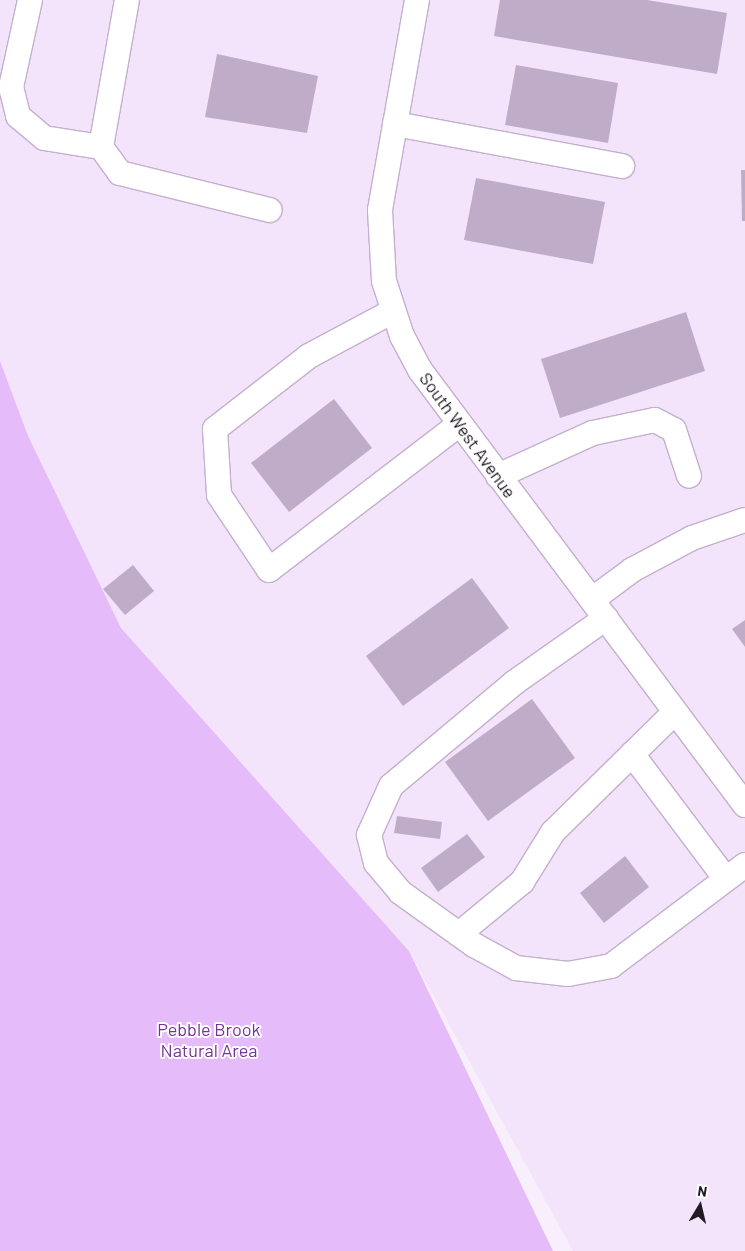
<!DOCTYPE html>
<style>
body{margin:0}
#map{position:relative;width:745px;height:1251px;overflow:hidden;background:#f7effb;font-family:Barlow,sans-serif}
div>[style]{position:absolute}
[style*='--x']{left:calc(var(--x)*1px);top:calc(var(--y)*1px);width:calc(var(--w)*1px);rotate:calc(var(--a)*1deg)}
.built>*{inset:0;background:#f3e4fb}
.green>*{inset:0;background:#e5bbf9}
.building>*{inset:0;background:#bfacc9}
.roads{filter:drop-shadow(1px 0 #c3b0cd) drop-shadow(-1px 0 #c3b0cd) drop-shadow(0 1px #c3b0cd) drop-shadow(0 -1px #c3b0cd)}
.minor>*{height:24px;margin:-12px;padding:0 12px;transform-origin:12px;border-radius:12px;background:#fff}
span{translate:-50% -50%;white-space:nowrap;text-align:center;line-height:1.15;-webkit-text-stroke:4px #fff;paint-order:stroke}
.street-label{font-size:18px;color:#211924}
.park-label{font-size:18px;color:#763492}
.north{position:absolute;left:675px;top:1181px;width:50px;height:50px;-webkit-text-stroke:4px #fff;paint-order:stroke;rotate:9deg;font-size:14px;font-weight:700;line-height:20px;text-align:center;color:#211924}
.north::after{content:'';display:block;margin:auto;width:18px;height:22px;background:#211924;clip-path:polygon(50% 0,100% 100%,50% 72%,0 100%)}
</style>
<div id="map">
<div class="built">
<div style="clip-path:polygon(0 0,745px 0,745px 1251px,573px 1251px,409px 951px,121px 628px,0 379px)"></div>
</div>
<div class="green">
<div style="clip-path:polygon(0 361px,28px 436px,121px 628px,409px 951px,553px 1251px,0 1251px)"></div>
</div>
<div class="building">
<div style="clip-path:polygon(500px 0,647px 0,727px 13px,717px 74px,494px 36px)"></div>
<div style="clip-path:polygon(217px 54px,318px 76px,307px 133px,205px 117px)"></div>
<div style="clip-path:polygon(516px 65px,618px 83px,608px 143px,505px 125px)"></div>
<div style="clip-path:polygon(741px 170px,745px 170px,745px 221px,742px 221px)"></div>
<div style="clip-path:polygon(476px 178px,605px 202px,593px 264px,464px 240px)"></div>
<div style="clip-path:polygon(686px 312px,705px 371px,560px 418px,541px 359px)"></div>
<div style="clip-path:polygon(334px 399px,372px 448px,289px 512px,251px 463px)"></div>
<div style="clip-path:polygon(133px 565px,154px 591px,125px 615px,103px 589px)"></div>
<div style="clip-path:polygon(472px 578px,509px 628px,403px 706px,366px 656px)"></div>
<div style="clip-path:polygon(745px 620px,745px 647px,732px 629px)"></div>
<div style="clip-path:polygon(532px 699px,575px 758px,488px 821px,445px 762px)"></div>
<div style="clip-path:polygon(397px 816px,442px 822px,440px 839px,394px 833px)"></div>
<div style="clip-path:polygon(467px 834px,485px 857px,438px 892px,421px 868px)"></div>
<div style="clip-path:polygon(625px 856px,649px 887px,604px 923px,580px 893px)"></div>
</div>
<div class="roads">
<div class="minor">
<div style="--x:30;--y:0;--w:89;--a:102.3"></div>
<div style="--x:11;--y:87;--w:30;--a:76"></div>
<div style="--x:18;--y:116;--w:34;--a:40"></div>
<div style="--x:44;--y:138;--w:58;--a:9"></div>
<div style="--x:101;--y:147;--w:32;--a:54"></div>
<div style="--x:120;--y:173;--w:154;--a:13.9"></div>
<div style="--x:417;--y:0;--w:213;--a:100"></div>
<div style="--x:380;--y:210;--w:71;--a:86.8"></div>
<div style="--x:384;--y:281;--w:58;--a:71.9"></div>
<div style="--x:402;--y:336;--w:38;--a:62"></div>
<div style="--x:420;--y:370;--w:543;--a:53.24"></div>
<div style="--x:395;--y:124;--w:231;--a:10.5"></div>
<div style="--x:101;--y:147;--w:149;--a:-80"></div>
<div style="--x:393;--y:311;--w:95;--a:151.8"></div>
<div style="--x:309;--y:356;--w:119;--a:142.2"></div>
<div style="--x:215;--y:429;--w:66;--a:86.5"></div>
<div style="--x:219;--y:495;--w:90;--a:56.3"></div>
<div style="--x:269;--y:570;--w:240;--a:-37.5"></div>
<div style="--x:498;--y:476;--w:104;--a:-24.4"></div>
<div style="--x:593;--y:433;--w:63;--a:-11.8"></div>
<div style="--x:655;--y:420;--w:21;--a:28"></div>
<div style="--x:674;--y:430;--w:48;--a:71.9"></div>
<div style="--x:593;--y:599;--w:49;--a:-36.6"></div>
<div style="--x:632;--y:570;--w:68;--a:-28.1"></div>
<div style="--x:692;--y:538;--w:56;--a:-18.8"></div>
<div style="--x:606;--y:618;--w:113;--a:144.8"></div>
<div style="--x:514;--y:683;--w:160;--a:140.1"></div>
<div style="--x:391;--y:786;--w:54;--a:114.2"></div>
<div style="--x:369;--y:835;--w:29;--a:76"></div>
<div style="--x:376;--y:863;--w:38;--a:50"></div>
<div style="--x:400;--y:892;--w:91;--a:35.6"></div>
<div style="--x:474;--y:945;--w:48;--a:28.7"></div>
<div style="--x:516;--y:968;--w:52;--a:6.6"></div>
<div style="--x:568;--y:974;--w:44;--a:-10.5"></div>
<div style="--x:611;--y:966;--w:168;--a:-37"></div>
<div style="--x:632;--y:754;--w:156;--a:53.1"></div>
<div style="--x:459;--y:934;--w:82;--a:-39.5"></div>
<div style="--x:522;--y:882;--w:59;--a:-58.2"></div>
<div style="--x:553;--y:832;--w:171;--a:-44.5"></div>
</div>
</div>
<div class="street-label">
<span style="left:468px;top:435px;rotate:54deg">South West Avenue</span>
</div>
<div class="park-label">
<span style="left:209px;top:1040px">Pebble Brook<br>Natural Area</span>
</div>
<div class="north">N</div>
</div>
